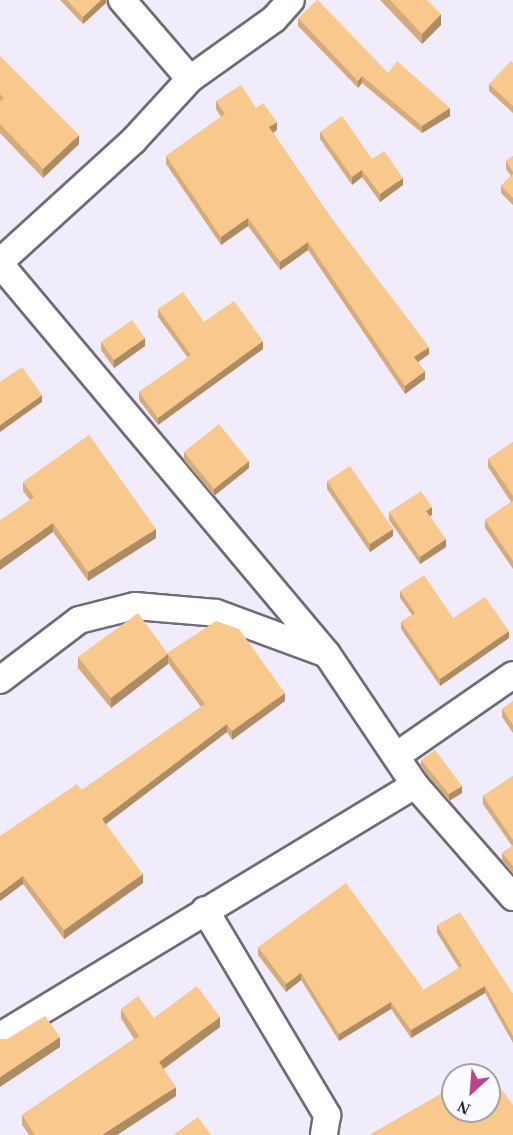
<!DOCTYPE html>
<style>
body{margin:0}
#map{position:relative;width:513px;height:1135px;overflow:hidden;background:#f1ecfb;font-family:Georgia,serif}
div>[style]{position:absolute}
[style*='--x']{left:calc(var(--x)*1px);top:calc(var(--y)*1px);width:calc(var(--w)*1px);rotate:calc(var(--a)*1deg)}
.roads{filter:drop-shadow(2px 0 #6f6b78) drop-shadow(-2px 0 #6f6b78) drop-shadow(0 2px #6f6b78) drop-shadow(0 -2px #6f6b78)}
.minor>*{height:26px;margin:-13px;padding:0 13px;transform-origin:13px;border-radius:13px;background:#fff}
.wall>*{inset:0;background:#d5ac79}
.shaded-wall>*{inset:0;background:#ae8c63}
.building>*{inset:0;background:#f8c88d}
span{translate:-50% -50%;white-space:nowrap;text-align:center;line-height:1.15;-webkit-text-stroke:4.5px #fcfbff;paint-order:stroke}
.north{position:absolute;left:441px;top:1063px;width:60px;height:60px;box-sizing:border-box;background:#fcfbff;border:2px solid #a3a2a7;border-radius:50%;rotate:206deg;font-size:16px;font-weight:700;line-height:24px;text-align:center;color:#1e1d22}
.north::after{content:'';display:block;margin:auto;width:21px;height:27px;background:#bf418f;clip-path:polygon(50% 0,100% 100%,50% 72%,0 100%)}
</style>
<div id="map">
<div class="roads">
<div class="minor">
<div style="--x:122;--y:0;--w:104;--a:49.3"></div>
<div style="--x:0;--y:262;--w:180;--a:-42.3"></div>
<div style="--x:133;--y:141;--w:84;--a:-47.4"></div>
<div style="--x:190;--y:79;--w:103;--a:-35.5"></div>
<div style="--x:274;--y:19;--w:25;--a:-48"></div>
<div style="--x:0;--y:264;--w:509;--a:50.02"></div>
<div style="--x:327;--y:654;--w:158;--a:56.1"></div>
<div style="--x:415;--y:785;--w:149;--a:48.8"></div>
<div style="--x:0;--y:680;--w:99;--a:-37.2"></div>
<div style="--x:79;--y:620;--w:58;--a:-14"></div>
<div style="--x:135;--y:606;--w:81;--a:4.9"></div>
<div style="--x:216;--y:613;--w:115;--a:20.3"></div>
<div style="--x:396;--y:756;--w:142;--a:-34.7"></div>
<div style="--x:205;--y:910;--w:239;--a:59.2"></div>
<div style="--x:327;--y:1115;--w:20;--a:99"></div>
<div style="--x:0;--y:1036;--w:485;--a:-31.2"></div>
</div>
</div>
<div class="wall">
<div style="clip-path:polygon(60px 0,106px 0,106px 3px,83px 24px)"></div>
<div style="clip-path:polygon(380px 0,427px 0,441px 25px,422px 44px)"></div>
<div style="clip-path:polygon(298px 18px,388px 73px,450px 116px,422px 133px,362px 83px,358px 88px,298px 26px)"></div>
<div style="clip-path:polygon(0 56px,79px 144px,43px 178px,0 133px)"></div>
<div style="clip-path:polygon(513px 63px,513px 113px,489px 91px,489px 84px)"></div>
<div style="clip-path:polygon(216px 101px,256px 108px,277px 130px,273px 133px,329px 215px,429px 354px,418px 362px,425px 379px,405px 394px,308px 250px,280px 270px,248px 226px,221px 245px,166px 164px,166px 156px,221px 117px,216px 109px)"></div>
<div style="clip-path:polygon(320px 132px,372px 159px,403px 185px,380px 202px,362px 177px,352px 185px,320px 139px)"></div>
<div style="clip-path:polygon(513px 156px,513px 205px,501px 193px,501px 186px,511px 176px,506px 169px,506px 161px)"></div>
<div style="clip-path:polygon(158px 309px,204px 322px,263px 349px,158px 425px,139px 400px,139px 392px,188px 358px,158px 317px)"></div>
<div style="clip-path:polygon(101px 342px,145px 346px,114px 368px,101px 350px)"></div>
<div style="clip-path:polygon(513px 442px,513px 569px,485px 528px,485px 520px,511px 502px,488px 467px,488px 459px)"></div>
<div style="clip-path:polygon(184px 452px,249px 468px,214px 496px,184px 460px)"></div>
<div style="clip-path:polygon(327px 481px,393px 536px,370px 552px,327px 489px)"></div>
<div style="clip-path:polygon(23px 482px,156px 538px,88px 581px,53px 532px,1px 520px,30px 500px,23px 491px)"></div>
<div style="clip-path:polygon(389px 512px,432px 515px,430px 516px,446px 547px,420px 564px,389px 520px)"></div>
<div style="clip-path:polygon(400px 591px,453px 618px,509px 638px,440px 686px,401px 629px,401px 622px,412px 615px,400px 598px)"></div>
<div style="clip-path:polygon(167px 653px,285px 701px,232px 740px,227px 732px,106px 824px,143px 883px,64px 939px,23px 884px,0 901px,82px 790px,201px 707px,168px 663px,168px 664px,111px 708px,78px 668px,78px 657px)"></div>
<div style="clip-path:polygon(513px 701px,513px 733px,502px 717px,502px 709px)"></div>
<div style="clip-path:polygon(421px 760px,462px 793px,449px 801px,421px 767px)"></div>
<div style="clip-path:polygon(513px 776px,513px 874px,502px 861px,502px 853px,512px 846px,483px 804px,483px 796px)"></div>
<div style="clip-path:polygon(437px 925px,513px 994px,513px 1043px,485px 993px,411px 1038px,391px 1009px,339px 1041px,301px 980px,286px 992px,258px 955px,258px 947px,424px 990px,459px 968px,437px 933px)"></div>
<div style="clip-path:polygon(121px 1009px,154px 1018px,220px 1027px,164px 1069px,176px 1096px,117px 1135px,29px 1135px,22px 1125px,22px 1115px,134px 1039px,121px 1018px)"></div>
</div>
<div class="shaded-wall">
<div style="clip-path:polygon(101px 0,106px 0,106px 3px,83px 24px,83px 17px)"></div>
<div style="clip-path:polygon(441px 14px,441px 25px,422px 44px,422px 34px)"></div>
<div style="clip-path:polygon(362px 76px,362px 83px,358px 88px,358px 81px)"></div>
<div style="clip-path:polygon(450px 108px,450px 116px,422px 133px,422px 126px)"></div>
<div style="clip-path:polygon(277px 122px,277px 130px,269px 135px,269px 127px)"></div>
<div style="clip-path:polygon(79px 135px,79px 144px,43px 178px,43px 169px)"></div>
<div style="clip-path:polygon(362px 170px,362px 177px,352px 185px,352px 177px)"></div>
<div style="clip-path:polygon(403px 178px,403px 185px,380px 202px,380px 194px)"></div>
<div style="clip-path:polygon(248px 218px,248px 226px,221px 245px,221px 237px)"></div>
<div style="clip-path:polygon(308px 242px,308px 250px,280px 270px,280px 262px)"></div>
<div style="clip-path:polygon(145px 338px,145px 346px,114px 368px,114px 360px)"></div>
<div style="clip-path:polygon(263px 341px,263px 349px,158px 425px,158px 418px)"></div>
<div style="clip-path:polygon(429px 347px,429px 354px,414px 365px,414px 357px)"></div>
<div style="clip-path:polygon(425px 371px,425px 379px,405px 394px,405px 386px)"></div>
<div style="clip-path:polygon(42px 395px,42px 402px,0 432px,0 425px)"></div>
<div style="clip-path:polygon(249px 461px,249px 468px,214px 496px,214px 489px)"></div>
<div style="clip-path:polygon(432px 507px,432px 515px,426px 518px,426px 511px)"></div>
<div style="clip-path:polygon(53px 523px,53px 532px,0 570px,0 560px)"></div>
<div style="clip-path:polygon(156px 529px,156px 538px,88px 581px,88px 572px)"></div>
<div style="clip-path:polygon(393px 529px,393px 536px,370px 552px,370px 544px)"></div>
<div style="clip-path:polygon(446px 539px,446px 547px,420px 564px,420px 557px)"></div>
<div style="clip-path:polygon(509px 631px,509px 638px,440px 686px,440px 679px)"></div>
<div style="clip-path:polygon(168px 654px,168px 664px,111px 708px,111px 698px)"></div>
<div style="clip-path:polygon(285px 693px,285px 701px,232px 740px,232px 731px)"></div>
<div style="clip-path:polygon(227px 724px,227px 732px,102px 827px,102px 819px)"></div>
<div style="clip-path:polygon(462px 786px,462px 793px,449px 801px,449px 794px)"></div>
<div style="clip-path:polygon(143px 874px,143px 883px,64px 939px,64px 930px)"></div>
<div style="clip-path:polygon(23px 876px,23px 884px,0 901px,0 893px)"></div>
<div style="clip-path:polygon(301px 973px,301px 980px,286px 992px,286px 984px)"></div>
<div style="clip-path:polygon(485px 986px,485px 993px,411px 1038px,411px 1030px)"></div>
<div style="clip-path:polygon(391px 1002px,391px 1009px,339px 1041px,339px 1034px)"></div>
<div style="clip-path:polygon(220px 1017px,220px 1027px,159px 1072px,159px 1062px)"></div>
<div style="clip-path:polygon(60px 1037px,60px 1047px,0 1087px,0 1077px)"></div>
<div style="clip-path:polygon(176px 1087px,176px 1096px,117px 1135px,102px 1135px)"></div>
</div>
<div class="building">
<div style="clip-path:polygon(67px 0,101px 0,83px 17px)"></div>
<div style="clip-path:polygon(317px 0,318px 0,388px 73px,397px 61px,450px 108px,422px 126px,362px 76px,358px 81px,298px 18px)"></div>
<div style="clip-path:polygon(390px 0,427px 0,441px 14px,422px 34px)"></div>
<div style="clip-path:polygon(0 56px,79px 135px,43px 169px,0 124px,0 102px,4px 98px,0 94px)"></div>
<div style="clip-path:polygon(511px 61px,513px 63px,513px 106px,489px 84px)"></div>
<div style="clip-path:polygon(241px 85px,256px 108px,263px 103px,277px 122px,269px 127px,329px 215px,429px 347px,414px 357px,425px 371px,405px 386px,308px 242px,280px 262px,248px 218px,221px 237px,166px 156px,225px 114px,216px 101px)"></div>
<div style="clip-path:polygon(342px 116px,372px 159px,384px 151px,403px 178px,380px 194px,362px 170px,352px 177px,320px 132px)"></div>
<div style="clip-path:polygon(513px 156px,513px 172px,506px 161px)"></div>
<div style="clip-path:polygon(513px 174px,513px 198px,501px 186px)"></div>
<div style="clip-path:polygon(183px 292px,204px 322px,234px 301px,263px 341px,158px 418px,139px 392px,191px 355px,158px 309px)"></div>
<div style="clip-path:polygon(132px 320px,145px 338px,114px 360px,101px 342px)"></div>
<div style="clip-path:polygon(22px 367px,42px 395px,0 425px,0 382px)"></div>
<div style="clip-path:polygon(219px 424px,249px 461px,214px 489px,184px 452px)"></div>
<div style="clip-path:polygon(89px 435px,156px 529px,88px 572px,53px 523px,0 560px,0 519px,1px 520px,34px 497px,23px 482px)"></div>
<div style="clip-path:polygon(513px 442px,513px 496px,488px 459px)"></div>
<div style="clip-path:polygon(350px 466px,393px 529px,370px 544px,327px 481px)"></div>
<div style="clip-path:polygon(421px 491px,432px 507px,426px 511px,446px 539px,420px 557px,389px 512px)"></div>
<div style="clip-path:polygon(513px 501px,513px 561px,485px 520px)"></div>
<div style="clip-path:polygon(424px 575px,453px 618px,485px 597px,509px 631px,440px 679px,401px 622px,415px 613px,400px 591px)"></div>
<div style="clip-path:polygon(138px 613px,168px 654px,111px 698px,78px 657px)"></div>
<div style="clip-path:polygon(216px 621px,239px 629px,285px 693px,232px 731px,227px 724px,102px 819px,143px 874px,64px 930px,23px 876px,0 893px,0 836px,77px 784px,82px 790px,205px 704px,167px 653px)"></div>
<div style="clip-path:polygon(513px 701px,513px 725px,502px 709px)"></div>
<div style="clip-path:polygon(435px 750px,462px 786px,449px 794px,421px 760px)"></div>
<div style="clip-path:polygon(513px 776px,513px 840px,483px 796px)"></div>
<div style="clip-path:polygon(513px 845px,513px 866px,502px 853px)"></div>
<div style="clip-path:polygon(346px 883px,424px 990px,462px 966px,437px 925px,460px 912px,513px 994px,513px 1036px,485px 986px,411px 1030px,391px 1002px,339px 1034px,301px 973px,286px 984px,258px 947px)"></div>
<div style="clip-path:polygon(197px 986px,220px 1017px,159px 1062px,176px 1087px,102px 1135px,35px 1135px,22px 1115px,139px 1036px,121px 1009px,138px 996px,154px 1018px)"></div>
<div style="clip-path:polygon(45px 1016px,60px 1037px,0 1077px,0 1039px,7px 1039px)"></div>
<div style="clip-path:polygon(499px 1086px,513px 1105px,513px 1135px,369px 1135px,449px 1089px,453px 1095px,453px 1111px,489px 1111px,489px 1092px)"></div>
<div style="clip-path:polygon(198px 1117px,211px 1135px,173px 1135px)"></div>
</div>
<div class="north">N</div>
</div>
